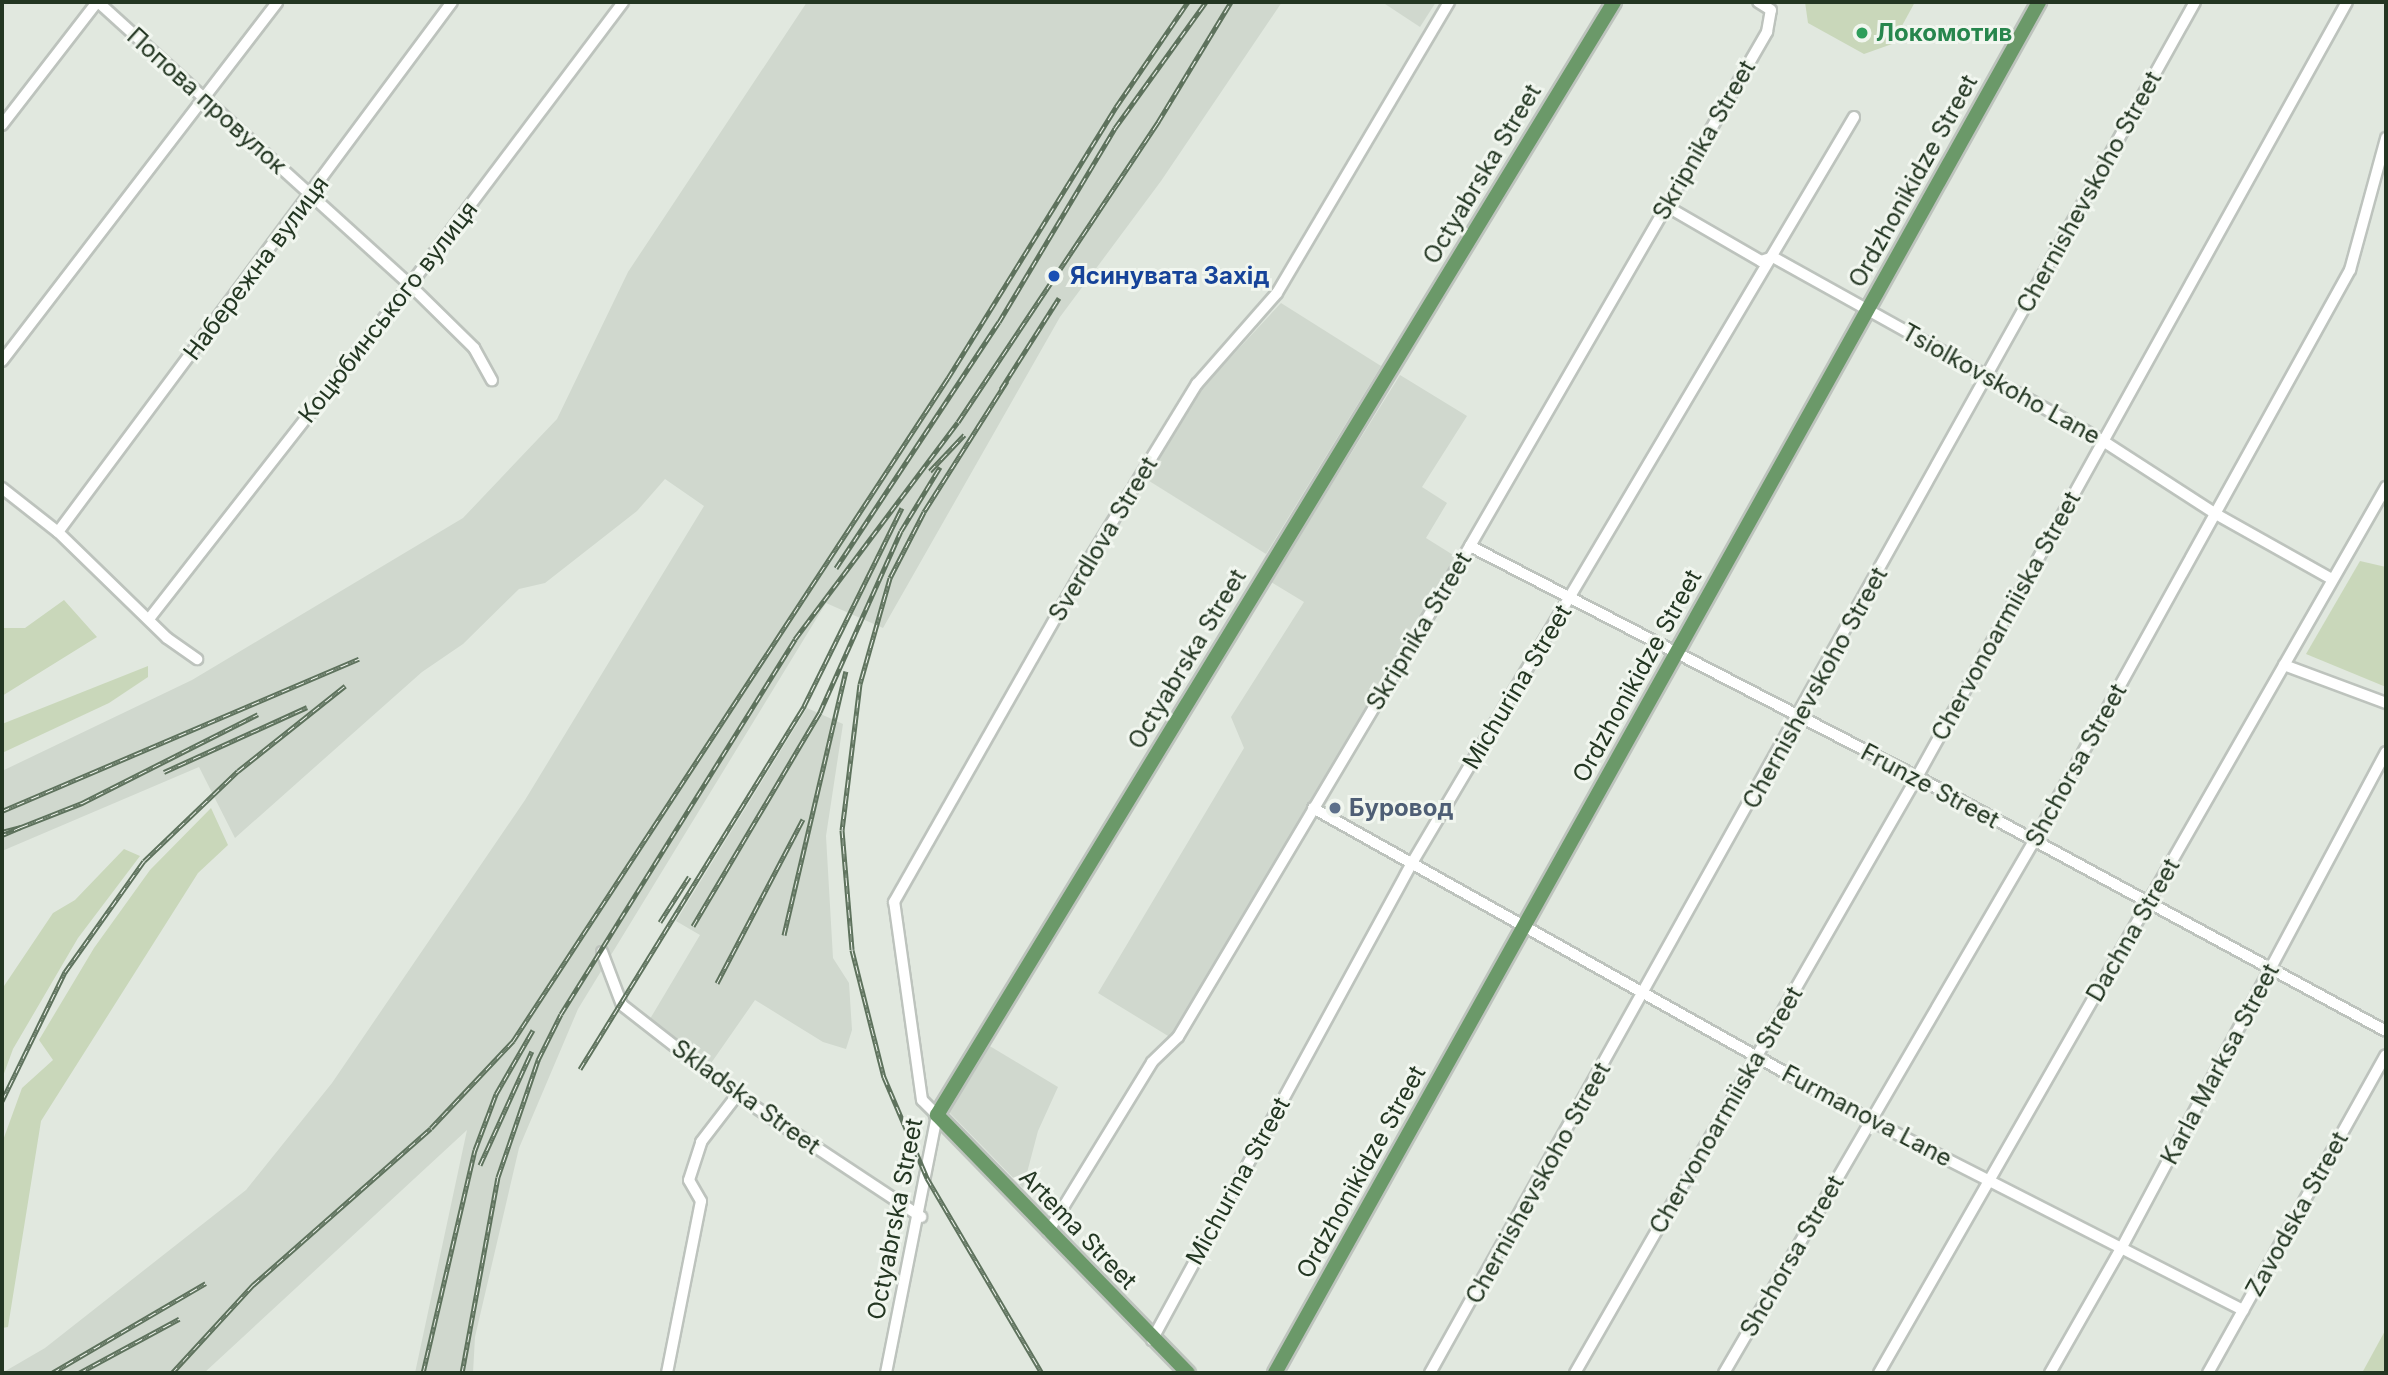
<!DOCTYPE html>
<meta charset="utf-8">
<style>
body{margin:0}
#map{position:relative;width:2388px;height:1375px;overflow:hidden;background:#e1e8df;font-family:Inter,sans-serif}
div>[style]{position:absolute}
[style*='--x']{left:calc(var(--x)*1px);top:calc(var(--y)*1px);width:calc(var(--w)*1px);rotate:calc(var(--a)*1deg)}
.built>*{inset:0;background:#d0d8ce}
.green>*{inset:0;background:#c9d7ba}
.roads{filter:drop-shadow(2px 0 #bdc3bd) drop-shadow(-2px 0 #bdc3bd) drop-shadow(0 2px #bdc3bd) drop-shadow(0 -2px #bdc3bd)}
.minor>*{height:10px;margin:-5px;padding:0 5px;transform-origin:5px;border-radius:5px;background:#fff}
.major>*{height:14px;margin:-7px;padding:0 7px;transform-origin:7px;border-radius:7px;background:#6b9969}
.rail>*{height:5px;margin-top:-2.5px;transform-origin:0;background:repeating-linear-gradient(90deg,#f1f6ef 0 8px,#5e725d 0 16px);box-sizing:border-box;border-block:2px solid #5e725d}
.dots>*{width:19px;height:19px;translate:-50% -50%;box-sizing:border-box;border:4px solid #f1f6ef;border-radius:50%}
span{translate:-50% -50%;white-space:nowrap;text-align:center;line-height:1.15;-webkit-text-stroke:6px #f1f6ef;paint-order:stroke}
.leisure-label{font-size:24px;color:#27864d;font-weight:700}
.left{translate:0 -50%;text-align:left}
.street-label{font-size:24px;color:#233622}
.transit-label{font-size:24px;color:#164399;font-weight:700}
.service-label{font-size:24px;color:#4e5e75;font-weight:700}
.frame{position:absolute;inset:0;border:4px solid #233622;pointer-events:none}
</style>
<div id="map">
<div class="built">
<div style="clip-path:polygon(807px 2px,1282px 2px,1161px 181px,1060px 317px,883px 628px,826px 603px,578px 1009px,519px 1148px,475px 1337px,473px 1373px,415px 1373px,467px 1130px,204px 1373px,2px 1373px,45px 1348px,246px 1190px,332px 1083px,525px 800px,704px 506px,665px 479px,637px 511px,545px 583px,519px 589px,463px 644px,422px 672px,235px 838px,199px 767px,2px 851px,2px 771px,192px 680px,463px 518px,557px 419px,628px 272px)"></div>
<div style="clip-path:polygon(1382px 2px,1436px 2px,1420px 27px)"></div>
<div style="clip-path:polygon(1281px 303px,1381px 366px,1266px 554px,1146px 479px,1204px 386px)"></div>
<div style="clip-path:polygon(1400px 375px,1467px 416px,1422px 487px,1447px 503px,1426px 538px,1458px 558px,1173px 1039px,1098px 993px,1244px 748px,1231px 717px,1304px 602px,1271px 582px)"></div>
<div style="clip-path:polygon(807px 708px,843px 724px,826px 836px,833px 958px,849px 983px,852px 1030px,846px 1049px,823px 1042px,755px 1000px,707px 1069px,647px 1024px,700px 935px,676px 921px)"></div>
<div style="clip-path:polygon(988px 1045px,1058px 1087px,1038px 1131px,1023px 1188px,948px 1111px)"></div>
</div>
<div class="green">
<div style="clip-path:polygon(1805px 2px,1915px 2px,1892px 44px,1864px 54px,1808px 23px)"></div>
<div style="clip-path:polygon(2360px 561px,2386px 567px,2386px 687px,2306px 654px)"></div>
<div style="clip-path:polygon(64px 600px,97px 637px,2px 696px,2px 628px,25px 628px)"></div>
<div style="clip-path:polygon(148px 666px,148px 677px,109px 703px,2px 753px,2px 724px)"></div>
<div style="clip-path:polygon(211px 808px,228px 845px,198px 873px,41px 1121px,8px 1327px,2px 1328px,2px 1143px,22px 1088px,53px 1060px,39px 1040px,94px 948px,150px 870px)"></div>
<div style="clip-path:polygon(124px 849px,140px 856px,78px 938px,13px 1049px,2px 1079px,2px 989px,53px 913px,75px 900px)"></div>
<div style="clip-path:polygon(2386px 1329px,2386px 1373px,2362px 1373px)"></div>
</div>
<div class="roads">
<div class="minor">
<div style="--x:98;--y:2;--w:421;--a:42.2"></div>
<div style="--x:410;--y:285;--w:90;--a:44.5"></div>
<div style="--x:474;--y:348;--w:37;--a:61"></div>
<div style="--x:2;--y:125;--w:155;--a:-52.3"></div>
<div style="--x:1666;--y:206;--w:110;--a:30.1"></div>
<div style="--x:1761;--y:261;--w:13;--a:-18"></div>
<div style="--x:1773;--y:257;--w:378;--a:29.1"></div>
<div style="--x:2103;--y:441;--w:135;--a:32.9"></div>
<div style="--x:2216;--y:514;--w:133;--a:29.3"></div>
<div style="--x:2;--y:361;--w:452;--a:-52.5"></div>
<div style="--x:2;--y:488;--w:71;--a:38.2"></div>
<div style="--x:58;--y:532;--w:152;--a:44.2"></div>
<div style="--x:167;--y:638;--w:37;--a:35"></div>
<div style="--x:58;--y:532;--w:660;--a:-53.37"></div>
<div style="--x:1470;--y:546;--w:503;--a:27.33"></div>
<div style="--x:1917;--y:777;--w:533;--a:28.44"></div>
<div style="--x:149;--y:619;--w:424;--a:-52"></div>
<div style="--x:410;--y:285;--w:354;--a:-53"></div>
<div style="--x:2284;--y:665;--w:109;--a:20.4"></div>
<div style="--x:1313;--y:808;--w:638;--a:29.26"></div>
<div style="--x:1870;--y:1120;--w:419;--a:27"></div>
<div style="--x:602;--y:952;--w:57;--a:69.3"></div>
<div style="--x:622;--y:1005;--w:146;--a:38"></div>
<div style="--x:737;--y:1095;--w:221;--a:33.5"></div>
<div style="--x:1048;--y:1232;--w:199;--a:-58.5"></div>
<div style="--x:1152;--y:1062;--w:36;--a:-44"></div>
<div style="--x:1178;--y:1037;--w:571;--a:-59.26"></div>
<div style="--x:1470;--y:546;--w:594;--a:-59.98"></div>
<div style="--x:1767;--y:32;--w:22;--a:-80"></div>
<div style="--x:1771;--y:10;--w:15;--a:-148"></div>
<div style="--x:1152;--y:1340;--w:543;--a:-61.41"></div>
<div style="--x:1412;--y:863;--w:867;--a:-59.35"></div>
<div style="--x:667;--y:1373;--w:175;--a:-78.8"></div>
<div style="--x:701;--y:1201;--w:24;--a:-120"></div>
<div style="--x:689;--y:1180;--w:40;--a:-72"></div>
<div style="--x:701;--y:1142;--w:59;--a:-52.5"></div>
<div style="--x:886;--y:1373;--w:263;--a:-78.8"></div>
<div style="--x:937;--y:1115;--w:21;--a:-135"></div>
<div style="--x:922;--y:1100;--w:200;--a:-98"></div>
<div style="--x:894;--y:902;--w:378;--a:-60.4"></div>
<div style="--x:1081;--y:573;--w:222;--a:-58.5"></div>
<div style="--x:1197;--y:384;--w:121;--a:-48.7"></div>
<div style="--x:1277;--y:293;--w:338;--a:-59.4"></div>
<div style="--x:1430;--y:1373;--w:1570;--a:-60.84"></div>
<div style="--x:1575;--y:1373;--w:687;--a:-60.15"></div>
<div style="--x:1917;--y:777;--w:886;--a:-60.98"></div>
<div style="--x:1724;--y:1373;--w:616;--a:-59.77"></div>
<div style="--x:2034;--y:841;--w:653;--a:-61.04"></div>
<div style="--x:2350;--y:270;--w:137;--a:-74.7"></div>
<div style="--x:1879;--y:1373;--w:1021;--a:-60.22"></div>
<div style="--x:2050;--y:1373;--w:145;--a:-60.3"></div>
<div style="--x:2122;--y:1247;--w:561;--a:-61.93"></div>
<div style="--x:2208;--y:1373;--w:364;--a:-60.8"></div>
</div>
<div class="major">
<div style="--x:1188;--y:1373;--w:360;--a:-134.2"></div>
<div style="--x:937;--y:1115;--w:1303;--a:-58.69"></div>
<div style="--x:1275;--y:1373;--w:1570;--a:-60.87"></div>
</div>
</div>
<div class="rail">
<div style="--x:1007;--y:381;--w:155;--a:122.4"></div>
<div style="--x:924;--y:512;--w:74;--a:117.3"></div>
<div style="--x:890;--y:578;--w:110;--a:105.8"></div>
<div style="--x:860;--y:684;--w:147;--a:97"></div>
<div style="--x:842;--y:830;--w:120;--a:85.2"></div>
<div style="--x:852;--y:950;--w:131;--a:75.9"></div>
<div style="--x:884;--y:1077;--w:110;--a:66.9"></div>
<div style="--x:927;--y:1178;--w:226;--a:59.5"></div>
<div style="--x:1001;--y:389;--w:108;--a:-57.5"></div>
<div style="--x:930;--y:471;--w:50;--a:-46.6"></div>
<div style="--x:836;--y:568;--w:295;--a:-56.5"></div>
<div style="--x:999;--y:322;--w:226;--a:-59.1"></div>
<div style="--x:1115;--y:128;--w:155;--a:-54.2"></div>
<div style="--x:164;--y:772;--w:157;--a:-24.4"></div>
<div style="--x:2;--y:811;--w:388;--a:-23.1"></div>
<div style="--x:21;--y:827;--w:66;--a:-21.5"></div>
<div style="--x:82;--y:803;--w:197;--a:-26.8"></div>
<div style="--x:2;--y:832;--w:20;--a:-15"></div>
<div style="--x:21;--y:827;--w:21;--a:157"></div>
<div style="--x:660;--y:922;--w:54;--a:-57.2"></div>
<div style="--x:693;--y:926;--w:249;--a:-59.3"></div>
<div style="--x:820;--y:712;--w:198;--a:-65.9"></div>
<div style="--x:901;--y:531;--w:75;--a:-58.6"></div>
<div style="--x:784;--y:935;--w:271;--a:-76.8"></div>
<div style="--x:717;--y:983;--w:185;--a:-62.3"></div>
<div style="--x:580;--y:1069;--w:427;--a:-58.3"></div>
<div style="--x:804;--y:706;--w:221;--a:-63.7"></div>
<div style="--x:2;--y:1101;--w:144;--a:-64"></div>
<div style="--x:65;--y:972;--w:136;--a:-54.6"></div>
<div style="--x:144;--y:861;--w:130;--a:-43.8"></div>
<div style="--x:238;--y:771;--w:137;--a:-38.5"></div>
<div style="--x:480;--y:1165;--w:125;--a:-65.5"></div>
<div style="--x:52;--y:1373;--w:178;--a:-30.3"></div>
<div style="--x:79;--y:1373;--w:114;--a:-28.4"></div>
<div style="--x:172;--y:1373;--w:120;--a:-47.4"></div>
<div style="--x:253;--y:1285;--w:237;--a:-41.4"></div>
<div style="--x:431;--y:1128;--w:120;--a:-46.7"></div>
<div style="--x:513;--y:1041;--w:793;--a:-56.73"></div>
<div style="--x:948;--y:378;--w:319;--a:-58.2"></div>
<div style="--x:1116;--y:107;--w:127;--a:-55.6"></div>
<div style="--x:423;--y:1373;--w:229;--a:-76.9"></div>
<div style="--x:475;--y:1150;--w:60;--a:-69.4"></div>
<div style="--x:496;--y:1094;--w:74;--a:-60"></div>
<div style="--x:462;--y:1373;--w:199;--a:-79.6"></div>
<div style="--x:498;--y:1177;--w:124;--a:-71.1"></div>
<div style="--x:538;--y:1060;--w:51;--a:-63.4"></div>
<div style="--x:561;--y:1014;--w:442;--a:-58"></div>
<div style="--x:795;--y:639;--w:271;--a:-53.1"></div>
<div style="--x:958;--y:422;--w:361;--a:-56.3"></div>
<div style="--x:1158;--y:122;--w:140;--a:-58.7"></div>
</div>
<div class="dots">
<div style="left:1862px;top:33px;background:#2e9e5b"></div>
<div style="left:1054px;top:276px;background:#1a4fb4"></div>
<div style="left:1335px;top:808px;background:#5c6f8a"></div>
</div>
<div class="leisure-label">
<span class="left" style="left:1876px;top:33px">Локомотив</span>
</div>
<div class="street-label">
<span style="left:207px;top:101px;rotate:42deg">Попова провулок</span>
<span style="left:1704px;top:140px;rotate:-60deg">Skripnika Street</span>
<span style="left:1482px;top:174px;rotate:-59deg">Octyabrska Street</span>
<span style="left:1913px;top:181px;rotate:-61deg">Ordzhonikidze Street</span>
<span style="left:2089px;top:192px;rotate:-61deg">Chernishevskoho Street</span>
<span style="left:256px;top:268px;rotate:-53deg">Набережна вулиця</span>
<span style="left:388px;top:312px;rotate:-52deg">Коцюбинського вулиця</span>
<span style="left:2001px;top:384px;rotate:29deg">Tsiolkovskoho Lane</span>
<span style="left:1103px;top:539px;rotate:-59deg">Sverdlova Street</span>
<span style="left:2006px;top:616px;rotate:-61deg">Chervonoarmiiska Street</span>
<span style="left:1419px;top:631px;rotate:-59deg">Skripnika Street</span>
<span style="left:1187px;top:659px;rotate:-59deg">Octyabrska Street</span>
<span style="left:1637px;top:676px;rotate:-61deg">Ordzhonikidze Street</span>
<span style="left:1517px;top:687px;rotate:-59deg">Michurina Street</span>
<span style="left:1815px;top:688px;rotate:-61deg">Chernishevskoho Street</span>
<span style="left:2076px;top:765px;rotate:-61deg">Shchorsa Street</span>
<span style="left:1930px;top:786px;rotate:28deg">Frunze Street</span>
<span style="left:2133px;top:930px;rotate:-60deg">Dachna Street</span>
<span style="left:2220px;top:1064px;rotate:-62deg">Karla Marksa Street</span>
<span style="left:746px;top:1097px;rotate:36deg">Skladska Street</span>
<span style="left:1726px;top:1110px;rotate:-60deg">Chervonoarmiiska Street</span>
<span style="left:1867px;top:1116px;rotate:28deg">Furmanova Lane</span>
<span style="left:1361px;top:1172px;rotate:-61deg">Ordzhonikidze Street</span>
<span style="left:1238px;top:1181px;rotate:-61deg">Michurina Street</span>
<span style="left:1538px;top:1183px;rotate:-61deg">Chernishevskoho Street</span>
<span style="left:2297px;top:1214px;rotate:-61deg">Zavodska Street</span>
<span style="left:895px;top:1219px;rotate:-79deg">Octyabrska Street</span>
<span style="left:1078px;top:1229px;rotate:46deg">Artema Street</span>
<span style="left:1792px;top:1256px;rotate:-60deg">Shchorsa Street</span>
</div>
<div class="transit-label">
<span class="left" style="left:1070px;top:276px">Ясинувата Захід</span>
</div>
<div class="service-label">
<span class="left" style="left:1349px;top:808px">Буровод</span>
</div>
<div class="frame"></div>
</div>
